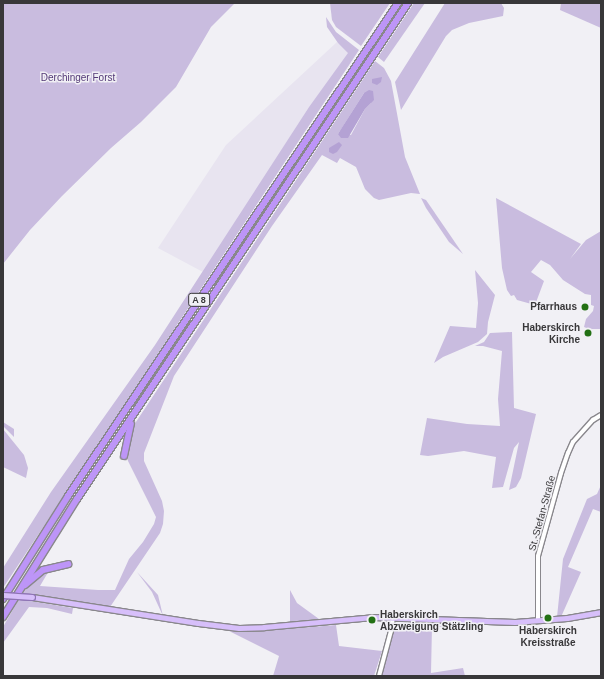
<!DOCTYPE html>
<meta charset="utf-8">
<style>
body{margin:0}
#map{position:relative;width:604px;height:679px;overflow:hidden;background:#f1f0f5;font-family:Arial,sans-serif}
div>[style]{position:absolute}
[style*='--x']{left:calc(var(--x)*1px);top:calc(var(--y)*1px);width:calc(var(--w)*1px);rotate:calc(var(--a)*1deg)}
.built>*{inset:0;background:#e8e4f0}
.green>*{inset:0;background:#c9bcdf}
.water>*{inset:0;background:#b4a2d4}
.roads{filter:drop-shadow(1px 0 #89878c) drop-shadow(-1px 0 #89878c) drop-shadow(0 1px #89878c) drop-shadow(0 -1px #89878c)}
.minor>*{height:4px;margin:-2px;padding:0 2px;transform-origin:2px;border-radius:2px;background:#fff}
.major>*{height:5px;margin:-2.5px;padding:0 2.5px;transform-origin:2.5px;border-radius:2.5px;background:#d7bffa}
.highway>*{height:6px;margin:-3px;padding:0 3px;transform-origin:3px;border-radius:3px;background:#bd95f7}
.bridges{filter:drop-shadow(1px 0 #8e74b4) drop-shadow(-1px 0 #8e74b4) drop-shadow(0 1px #8e74b4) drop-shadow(0 -1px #8e74b4)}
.major-bridge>*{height:5px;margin:-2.5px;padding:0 2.5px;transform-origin:2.5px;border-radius:2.5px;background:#d7bffa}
.dots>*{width:11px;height:11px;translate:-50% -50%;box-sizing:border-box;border:2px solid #f1f0f5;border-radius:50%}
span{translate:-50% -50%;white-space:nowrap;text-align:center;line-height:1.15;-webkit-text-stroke:3px #f1f0f5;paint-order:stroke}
.shield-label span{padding:1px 3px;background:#f1f0f5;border:1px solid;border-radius:3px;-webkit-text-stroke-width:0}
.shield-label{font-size:9px;color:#383739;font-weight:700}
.park-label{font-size:10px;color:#523876}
.poi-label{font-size:10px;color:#383739;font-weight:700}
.right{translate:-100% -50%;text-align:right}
.left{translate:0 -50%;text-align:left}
.street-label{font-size:10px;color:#383739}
.frame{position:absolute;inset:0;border:4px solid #383739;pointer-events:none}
</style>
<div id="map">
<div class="built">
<div style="clip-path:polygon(337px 42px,349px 53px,309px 107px,255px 192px,203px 272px,158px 248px,226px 145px)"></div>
</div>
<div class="green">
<div style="clip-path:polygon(3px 3px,235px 3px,211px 27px,176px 87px,141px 122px,111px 148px,62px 196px,30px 230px,3px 264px)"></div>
<div style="clip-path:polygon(330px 3px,390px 3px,361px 46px,336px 27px,332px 20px)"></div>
<div style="clip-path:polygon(414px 3px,425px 3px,384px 62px,378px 57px)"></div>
<div style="clip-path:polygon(445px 3px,501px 3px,504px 8px,503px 16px,469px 23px,452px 30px,446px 36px,401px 110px,395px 82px)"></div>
<div style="clip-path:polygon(561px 3px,601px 3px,601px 28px,560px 10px)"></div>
<div style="clip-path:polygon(326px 17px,336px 32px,359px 50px,3px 588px,3px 568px,51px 492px,155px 345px,309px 107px,348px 53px,338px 43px,327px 27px)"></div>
<div style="clip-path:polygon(evenodd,375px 61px,384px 68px,391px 81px,405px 157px,420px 194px,411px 193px,379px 200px,374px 198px,365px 189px,356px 167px,340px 158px,337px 163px,322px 155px,272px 226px,174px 376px,144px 453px,144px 461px,162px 501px,164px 511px,163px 524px,160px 533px,110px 607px,23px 593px,36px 577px,50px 569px,40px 586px,98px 590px,115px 590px,129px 559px,143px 542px,154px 524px,156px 517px,128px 461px,126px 451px,130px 431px,375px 61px,364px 93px,371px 103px,365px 109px,351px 135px,338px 134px,364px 93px)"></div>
<div style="clip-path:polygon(421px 198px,426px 200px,463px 254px,449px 242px,426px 208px)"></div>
<div style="clip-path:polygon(496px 198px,581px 244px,570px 259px,586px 240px,601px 231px,601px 329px,589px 329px,584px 327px,586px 319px,593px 311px,594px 306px,591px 305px,591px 295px,585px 294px,563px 280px,550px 265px,541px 260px,531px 272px,544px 281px,535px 305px,517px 300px,514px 295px,511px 296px,507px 290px,502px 268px)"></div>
<div style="clip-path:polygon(475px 270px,495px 295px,488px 322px,487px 334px,478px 342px,443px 357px,434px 363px,450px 326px,476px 328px,478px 303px)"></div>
<div style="clip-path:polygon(512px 332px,514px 408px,536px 414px,521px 478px,516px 487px,509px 490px,519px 442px,514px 448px,503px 487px,492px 488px,496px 457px,464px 451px,428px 456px,420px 455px,427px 418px,467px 424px,500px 426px,498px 399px,502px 351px,483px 346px,475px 346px,484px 342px,490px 333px)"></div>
<div style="clip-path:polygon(3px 422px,14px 429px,14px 437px,3px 426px)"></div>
<div style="clip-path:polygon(3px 429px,24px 455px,28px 468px,26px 478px,3px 467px)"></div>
<div style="clip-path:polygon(601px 485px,601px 512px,593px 509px,568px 567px,581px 572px,561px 617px,557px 617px,563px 559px,587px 499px,597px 494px)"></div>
<div style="clip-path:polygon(137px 572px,158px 595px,163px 616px,152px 592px)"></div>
<div style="clip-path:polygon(290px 590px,297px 603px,319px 619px,290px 622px)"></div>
<div style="clip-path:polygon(19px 599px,73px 608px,72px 614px,47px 608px,29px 607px,3px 643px,3px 627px)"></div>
<div style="clip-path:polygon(404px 624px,432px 626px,431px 673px,463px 668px,465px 676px,381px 676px,394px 628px)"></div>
<div style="clip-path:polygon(336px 625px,339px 646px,382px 651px,374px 676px,273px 676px,279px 656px,229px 631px,247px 632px)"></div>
<div style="clip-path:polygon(436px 626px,480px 627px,474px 630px,453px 630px)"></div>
</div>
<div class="water">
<div style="clip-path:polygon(382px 77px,381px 82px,377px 85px,372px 83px,372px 79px)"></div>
<div style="clip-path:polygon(369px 90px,373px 91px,374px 100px,365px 109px,348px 138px,341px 138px,338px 134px,341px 129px,364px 93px)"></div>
<div style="clip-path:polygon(339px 142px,342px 145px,337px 152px,333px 154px,329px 152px,329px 148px)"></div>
</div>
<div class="roads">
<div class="minor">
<div style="--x:538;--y:621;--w:65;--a:-90"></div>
<div style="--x:538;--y:556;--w:86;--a:-74.5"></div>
<div style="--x:561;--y:473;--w:21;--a:-71"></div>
<div style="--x:568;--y:453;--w:12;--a:-66"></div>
<div style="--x:573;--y:442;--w:30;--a:-48"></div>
<div style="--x:593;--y:420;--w:9;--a:-32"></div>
<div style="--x:379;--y:676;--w:47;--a:-75.1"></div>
<div style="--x:391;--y:631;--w:14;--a:-82"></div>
</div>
<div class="major">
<div style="--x:32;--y:597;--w:168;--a:8.9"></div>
<div style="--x:198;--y:623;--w:41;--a:7"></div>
<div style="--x:239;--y:628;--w:25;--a:-2"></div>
<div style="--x:264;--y:627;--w:109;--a:-5.2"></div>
<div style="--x:373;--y:617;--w:142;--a:2"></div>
<div style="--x:515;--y:622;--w:52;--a:-4.4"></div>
<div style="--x:567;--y:618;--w:35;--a:-10"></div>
</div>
<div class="highway">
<div style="--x:124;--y:456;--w:33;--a:-78"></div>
<div style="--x:25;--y:585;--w:23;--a:-40"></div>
<div style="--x:43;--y:570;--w:26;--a:-13"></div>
<div style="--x:3;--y:599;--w:122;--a:-57.7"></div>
<div style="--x:68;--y:496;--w:593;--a:-56.2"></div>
<div style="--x:3;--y:617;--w:139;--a:-57.9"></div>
<div style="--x:77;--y:499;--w:596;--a:-56.28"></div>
</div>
</div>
<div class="bridges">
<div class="major-bridge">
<div style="--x:3;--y:595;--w:29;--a:4"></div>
</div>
</div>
<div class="dots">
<div style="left:585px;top:307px;background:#237014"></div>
<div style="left:588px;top:333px;background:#237014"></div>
<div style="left:548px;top:618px;background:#237014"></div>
<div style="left:372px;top:620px;background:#237014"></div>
</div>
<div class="shield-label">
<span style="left:199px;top:300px">A 8</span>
</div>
<div class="park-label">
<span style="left:78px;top:78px">Derchinger Forst</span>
</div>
<div class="poi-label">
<span class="right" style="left:577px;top:307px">Pfarrhaus</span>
<span class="right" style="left:580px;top:333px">Haberskirch<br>Kirche</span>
<span class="left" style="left:380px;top:620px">Haberskirch<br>Abzweigung Stätzling</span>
<span style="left:548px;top:636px">Haberskirch<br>Kreisstraße</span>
</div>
<div class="street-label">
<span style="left:542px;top:513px;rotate:-75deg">St.-Stefan-Straße</span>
</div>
<div class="frame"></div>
</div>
